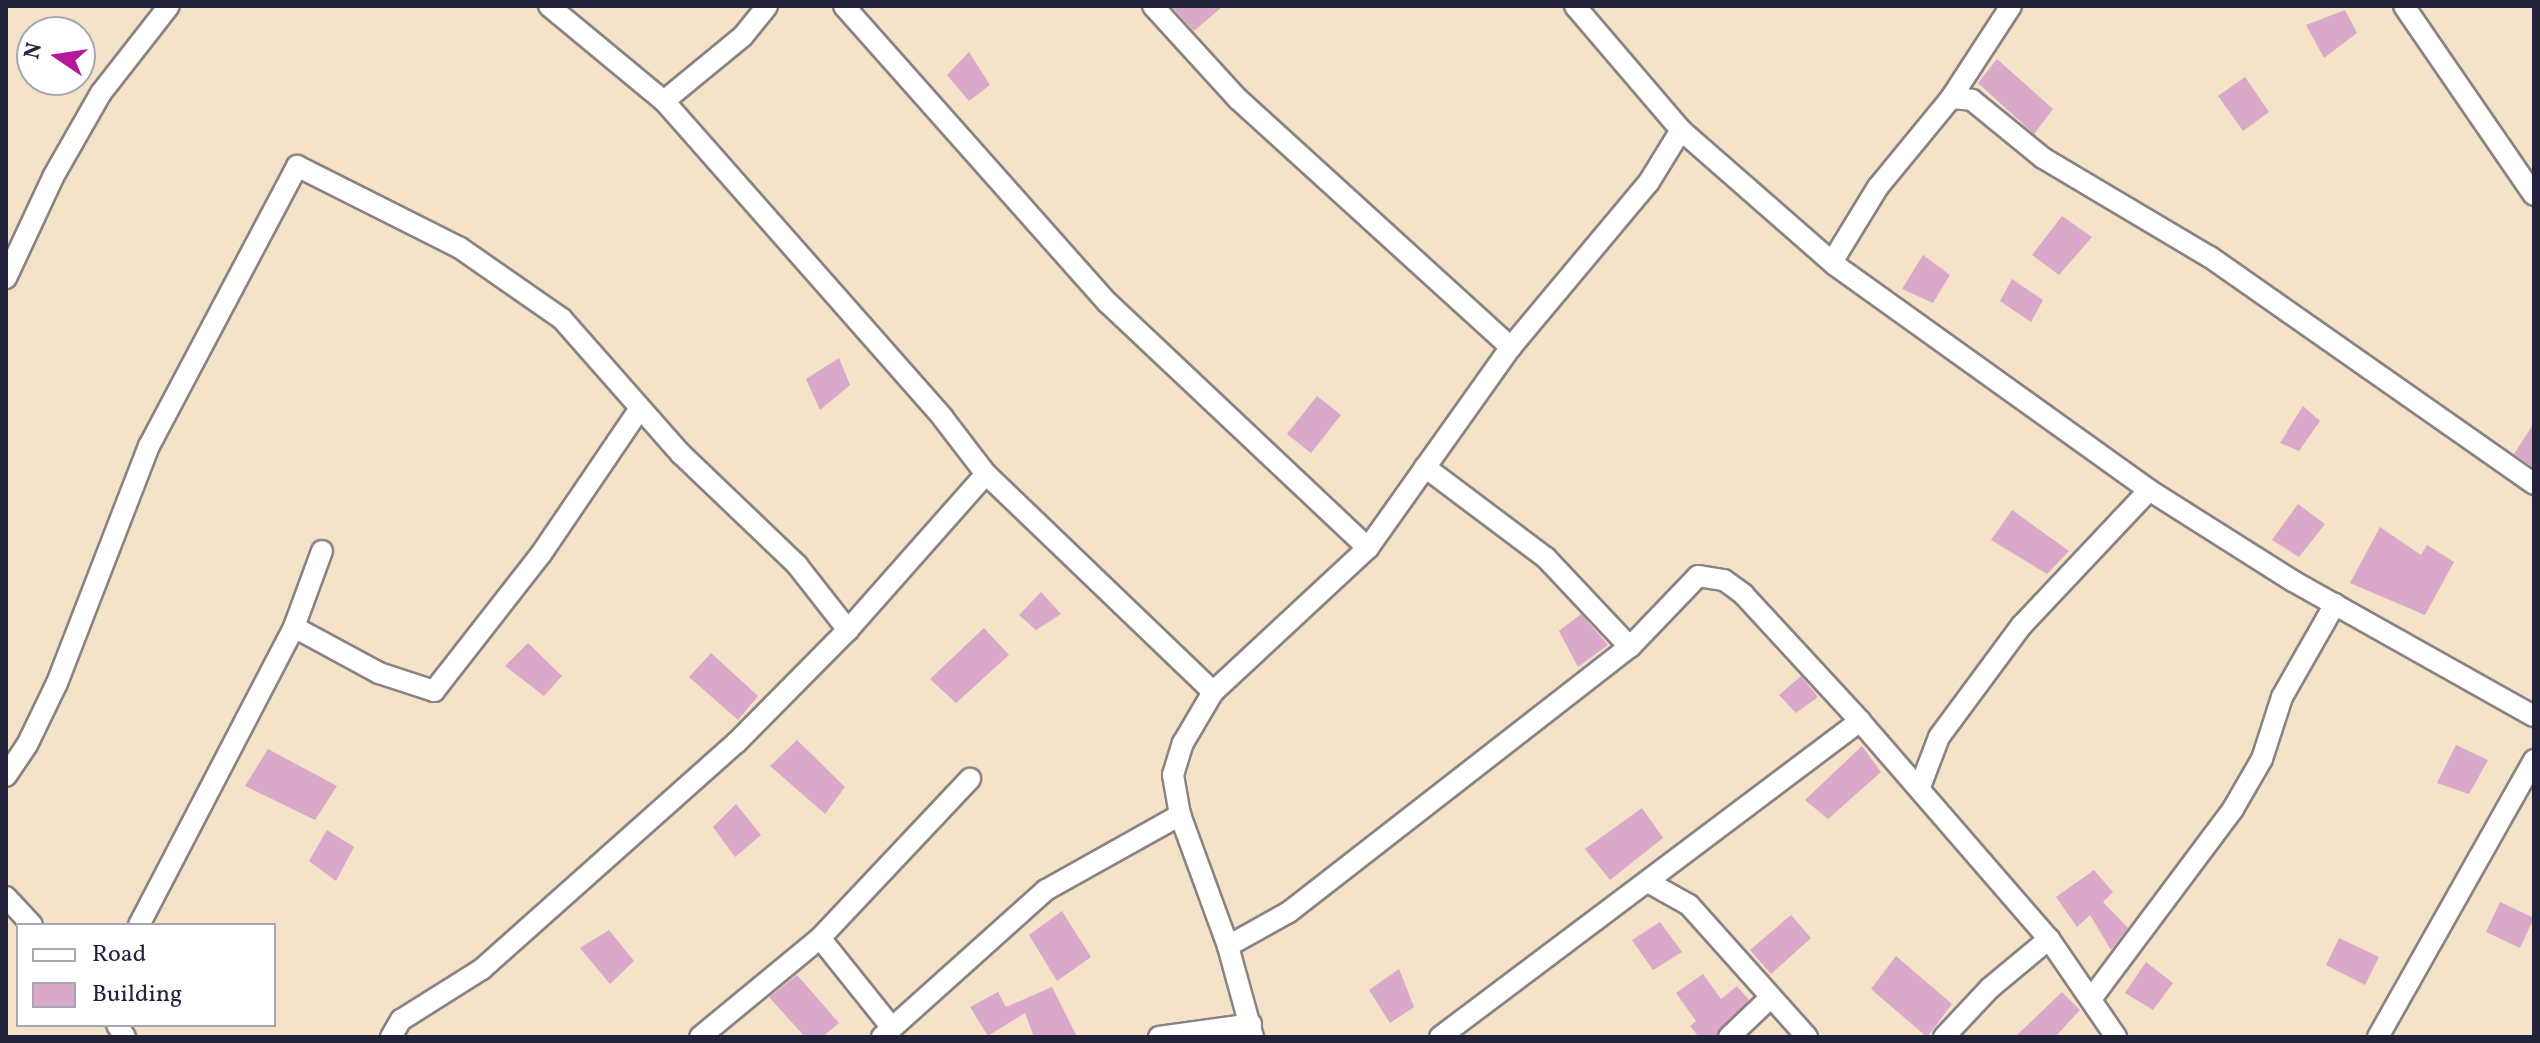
<!DOCTYPE html>
<style>
body{margin:0}
#map{position:relative;width:2540px;height:1043px;overflow:hidden;background:#f4e2c9;font-family:Vollkorn,serif}
div>[style]{position:absolute}
[style*='--x']{left:calc(var(--x)*1px);top:calc(var(--y)*1px);width:calc(var(--w)*1px);rotate:calc(var(--a)*1deg)}
.building>*{inset:0;background:#daa8c8}
.roads{filter:drop-shadow(2px 0 #8b8282) drop-shadow(-2px 0 #8b8282) drop-shadow(0 2px #8b8282) drop-shadow(0 -2px #8b8282)}
.minor>*{height:20px;margin:-10px;padding:0 10px;transform-origin:10px;border-radius:10px;background:#fff}
span{translate:-50% -50%;white-space:nowrap;text-align:center;line-height:1.15;-webkit-text-stroke:8px #fff;paint-order:stroke}
.frame{position:absolute;inset:0;border:8px solid #22223b;pointer-events:none}
.legend{position:absolute;left:16px;top:923px;width:260px;height:104px;box-sizing:border-box;background:#fff;border:2px solid #a7a7b1;margin:0;padding:10px 14px;list-style:none;font-size:24px;color:#22223b}
.legend li{display:flex;align-items:center;gap:16px;height:40px}
.legend b{width:40px;border:2px solid #a7a7b1}
.north{position:absolute;left:16px;top:16px;width:80px;height:80px;box-sizing:border-box;background:#fff;border:2px solid #a7a7b1;border-radius:50%;rotate:283deg;font-size:22px;font-weight:700;line-height:32px;text-align:center;color:#22223b}
.north::after{content:'';display:block;margin:auto;width:28px;height:36px;background:#b5179e;clip-path:polygon(50% 0,100% 100%,50% 72%,0 100%)}
</style>
<div id="map">
<div class="building">
<div style="clip-path:polygon(1171px 6px,1223px 6px,1194px 31px)"></div>
<div style="clip-path:polygon(2345px 10px,2357px 33px,2324px 58px,2306px 25px)"></div>
<div style="clip-path:polygon(969px 52px,990px 85px,969px 101px,947px 75px)"></div>
<div style="clip-path:polygon(1997px 59px,2053px 109px,2034px 134px,1978px 83px)"></div>
<div style="clip-path:polygon(2245px 77px,2269px 112px,2243px 131px,2218px 96px)"></div>
<div style="clip-path:polygon(2062px 216px,2092px 237px,2059px 275px,2032px 255px)"></div>
<div style="clip-path:polygon(1923px 255px,1950px 275px,1933px 303px,1902px 289px)"></div>
<div style="clip-path:polygon(2012px 279px,2043px 300px,2031px 322px,2000px 301px)"></div>
<div style="clip-path:polygon(839px 358px,850px 385px,820px 410px,806px 379px)"></div>
<div style="clip-path:polygon(1317px 396px,1341px 415px,1311px 453px,1287px 434px)"></div>
<div style="clip-path:polygon(2303px 406px,2320px 421px,2299px 451px,2280px 443px)"></div>
<div style="clip-path:polygon(2534px 423px,2534px 468px,2514px 454px)"></div>
<div style="clip-path:polygon(2298px 504px,2325px 524px,2299px 557px,2272px 540px)"></div>
<div style="clip-path:polygon(2012px 510px,2069px 551px,2047px 574px,1991px 540px)"></div>
<div style="clip-path:polygon(2380px 527px,2421px 555px,2427px 545px,2454px 562px,2425px 615px,2350px 583px)"></div>
<div style="clip-path:polygon(1041px 592px,1061px 614px,1036px 630px,1019px 615px)"></div>
<div style="clip-path:polygon(1581px 614px,1608px 645px,1578px 667px,1559px 631px)"></div>
<div style="clip-path:polygon(984px 628px,1009px 655px,956px 703px,930px 679px)"></div>
<div style="clip-path:polygon(528px 643px,562px 676px,544px 696px,505px 666px)"></div>
<div style="clip-path:polygon(711px 653px,758px 696px,738px 720px,689px 677px)"></div>
<div style="clip-path:polygon(1801px 676px,1818px 697px,1796px 713px,1779px 695px)"></div>
<div style="clip-path:polygon(797px 740px,845px 787px,825px 814px,770px 766px)"></div>
<div style="clip-path:polygon(2456px 745px,2488px 760px,2469px 794px,2437px 783px)"></div>
<div style="clip-path:polygon(1862px 746px,1881px 772px,1828px 819px,1805px 800px)"></div>
<div style="clip-path:polygon(268px 749px,337px 786px,315px 820px,245px 786px)"></div>
<div style="clip-path:polygon(736px 804px,761px 835px,735px 857px,713px 827px)"></div>
<div style="clip-path:polygon(1642px 808px,1663px 838px,1610px 880px,1585px 849px)"></div>
<div style="clip-path:polygon(327px 830px,354px 847px,336px 881px,309px 861px)"></div>
<div style="clip-path:polygon(2094px 870px,2113px 892px,2103px 902px,2128px 928px,2111px 950px,2090px 915px,2077px 927px,2056px 897px)"></div>
<div style="clip-path:polygon(2500px 902px,2534px 918px,2520px 948px,2486px 932px)"></div>
<div style="clip-path:polygon(1062px 911px,1091px 957px,1057px 981px,1029px 935px)"></div>
<div style="clip-path:polygon(1791px 915px,1811px 938px,1771px 974px,1750px 950px)"></div>
<div style="clip-path:polygon(1660px 922px,1682px 952px,1653px 970px,1632px 940px)"></div>
<div style="clip-path:polygon(609px 930px,634px 961px,610px 984px,580px 948px)"></div>
<div style="clip-path:polygon(2339px 938px,2379px 957px,2365px 985px,2326px 965px)"></div>
<div style="clip-path:polygon(1896px 956px,1952px 1004px,1927px 1037px,1871px 989px)"></div>
<div style="clip-path:polygon(2146px 962px,2173px 983px,2153px 1010px,2125px 993px)"></div>
<div style="clip-path:polygon(1399px 969px,1414px 1007px,1390px 1023px,1369px 990px)"></div>
<div style="clip-path:polygon(1703px 974px,1721px 999px,1737px 986px,1749px 1000px,1715px 1037px,1699px 1037px,1690px 1026px,1696px 1021px,1676px 993px)"></div>
<div style="clip-path:polygon(797px 975px,839px 1023px,822px 1037px,805px 1037px,769px 997px)"></div>
<div style="clip-path:polygon(1052px 987px,1077px 1037px,1034px 1037px,1025px 1013px,988px 1036px,970px 1007px,998px 992px,1006px 1007px)"></div>
<div style="clip-path:polygon(2062px 992px,2080px 1010px,2055px 1037px,2015px 1037px)"></div>
</div>
<div class="roads">
<div class="minor">
<div style="--x:549;--y:6;--w:149;--a:39.6"></div>
<div style="--x:664;--y:101;--w:422;--a:48.6"></div>
<div style="--x:943;--y:418;--w:71;--a:52.5"></div>
<div style="--x:986;--y:474;--w:315;--a:43.8"></div>
<div style="--x:844;--y:6;--w:397;--a:48.4"></div>
<div style="--x:1108;--y:303;--w:357;--a:43.3"></div>
<div style="--x:1153;--y:6;--w:126;--a:47.6"></div>
<div style="--x:1238;--y:99;--w:369;--a:42.3"></div>
<div style="--x:1575;--y:6;--w:163;--a:49.5"></div>
<div style="--x:1681;--y:130;--w:205;--a:41.2"></div>
<div style="--x:1835;--y:265;--w:386;--a:35.6"></div>
<div style="--x:2149;--y:490;--w:170;--a:32.3"></div>
<div style="--x:2293;--y:581;--w:276;--a:29.3"></div>
<div style="--x:2404;--y:6;--w:229;--a:55.5"></div>
<div style="--x:1951;--y:98;--w:110;--a:-56.9"></div>
<div style="--x:664;--y:101;--w:102;--a:-39.4"></div>
<div style="--x:743;--y:36;--w:38;--a:-51"></div>
<div style="--x:1832;--y:262;--w:88;--a:-58.5"></div>
<div style="--x:1878;--y:187;--w:115;--a:-50.6"></div>
<div style="--x:1951;--y:98;--w:21;--a:5"></div>
<div style="--x:1972;--y:100;--w:92;--a:39.2"></div>
<div style="--x:2043;--y:158;--w:194;--a:30.7"></div>
<div style="--x:2210;--y:257;--w:396;--a:35"></div>
<div style="--x:6;--y:278;--w:111;--a:-65"></div>
<div style="--x:53;--y:177;--w:97;--a:-60.3"></div>
<div style="--x:101;--y:93;--w:110;--a:-52"></div>
<div style="--x:1425;--y:467;--w:151;--a:36.9"></div>
<div style="--x:1546;--y:558;--w:122;--a:46.7"></div>
<div style="--x:294;--y:627;--w:81;--a:-69.8"></div>
<div style="--x:6;--y:776;--w:37;--a:-56"></div>
<div style="--x:27;--y:745;--w:69;--a:-64.2"></div>
<div style="--x:57;--y:683;--w:254;--a:-68.8"></div>
<div style="--x:149;--y:446;--w:317;--a:-62.1"></div>
<div style="--x:297;--y:166;--w:182;--a:26.7"></div>
<div style="--x:460;--y:248;--w:124;--a:34.8"></div>
<div style="--x:562;--y:319;--w:180;--a:48.6"></div>
<div style="--x:681;--y:454;--w:161;--a:43.7"></div>
<div style="--x:797;--y:565;--w:83;--a:51.9"></div>
<div style="--x:1920;--y:787;--w:53;--a:-69.2"></div>
<div style="--x:1939;--y:737;--w:139;--a:-53.5"></div>
<div style="--x:2022;--y:625;--w:185;--a:-46.7"></div>
<div style="--x:1648;--y:882;--w:47;--a:29.3"></div>
<div style="--x:1689;--y:905;--w:177;--a:48.2"></div>
<div style="--x:6;--y:897;--w:38;--a:47"></div>
<div style="--x:139;--y:925;--w:336;--a:-62.5"></div>
<div style="--x:294;--y:627;--w:97;--a:28.4"></div>
<div style="--x:379;--y:673;--w:58;--a:18.1"></div>
<div style="--x:434;--y:691;--w:174;--a:-52"></div>
<div style="--x:541;--y:554;--w:174;--a:-55.8"></div>
<div style="--x:820;--y:938;--w:219;--a:-46.7"></div>
<div style="--x:1228;--y:946;--w:70;--a:-29.1"></div>
<div style="--x:1289;--y:912;--w:432;--a:-37.9"></div>
<div style="--x:1630;--y:647;--w:98;--a:-46.2"></div>
<div style="--x:1698;--y:576;--w:26;--a:9"></div>
<div style="--x:1724;--y:580;--w:24;--a:36"></div>
<div style="--x:1743;--y:594;--w:173;--a:47.3"></div>
<div style="--x:2091;--y:999;--w:237;--a:-53.2"></div>
<div style="--x:2233;--y:809;--w:58;--a:-59.9"></div>
<div style="--x:2262;--y:759;--w:65;--a:-72.1"></div>
<div style="--x:2282;--y:697;--w:107;--a:-60.3"></div>
<div style="--x:117;--y:1025;--w:14;--a:56"></div>
<div style="--x:391;--y:1037;--w:20;--a:-60"></div>
<div style="--x:401;--y:1020;--w:96;--a:-32.2"></div>
<div style="--x:482;--y:969;--w:340;--a:-41.7"></div>
<div style="--x:736;--y:743;--w:159;--a:-45.3"></div>
<div style="--x:848;--y:630;--w:208;--a:-48.5"></div>
<div style="--x:700;--y:1037;--w:156;--a:-39.5"></div>
<div style="--x:820;--y:938;--w:115;--a:51.3"></div>
<div style="--x:882;--y:1037;--w:220;--a:-41.9"></div>
<div style="--x:1046;--y:890;--w:154;--a:-29.2"></div>
<div style="--x:1159;--y:1037;--w:93;--a:-8"></div>
<div style="--x:1253;--y:1037;--w:94;--a:-105.4"></div>
<div style="--x:1228;--y:946;--w:140;--a:-110.1"></div>
<div style="--x:1180;--y:815;--w:41;--a:-99.9"></div>
<div style="--x:1173;--y:775;--w:34;--a:-73"></div>
<div style="--x:1183;--y:743;--w:59;--a:-59.5"></div>
<div style="--x:1213;--y:692;--w:212;--a:-42.9"></div>
<div style="--x:1368;--y:548;--w:247;--a:-54.6"></div>
<div style="--x:1511;--y:347;--w:215;--a:-50.1"></div>
<div style="--x:1649;--y:182;--w:61;--a:-58.4"></div>
<div style="--x:1440;--y:1037;--w:526;--a:-36.96"></div>
<div style="--x:1860;--y:721;--w:289;--a:49.1"></div>
<div style="--x:2049;--y:939;--w:119;--a:55.6"></div>
<div style="--x:1729;--y:1037;--w:57;--a:-43.6"></div>
<div style="--x:1944;--y:1037;--w:67;--a:-46.8"></div>
<div style="--x:1990;--y:988;--w:77;--a:-39.7"></div>
<div style="--x:2378;--y:1037;--w:318;--a:-60.6"></div>
</div>
</div>
<div class="frame"></div>
<ul class="legend">
<li><b style="height:10px;background:#fff"></b>Road</li>
<li><b style="height:22px;background:#daa8c8"></b>Building</li>
</ul>
<div class="north">N</div>
</div>
